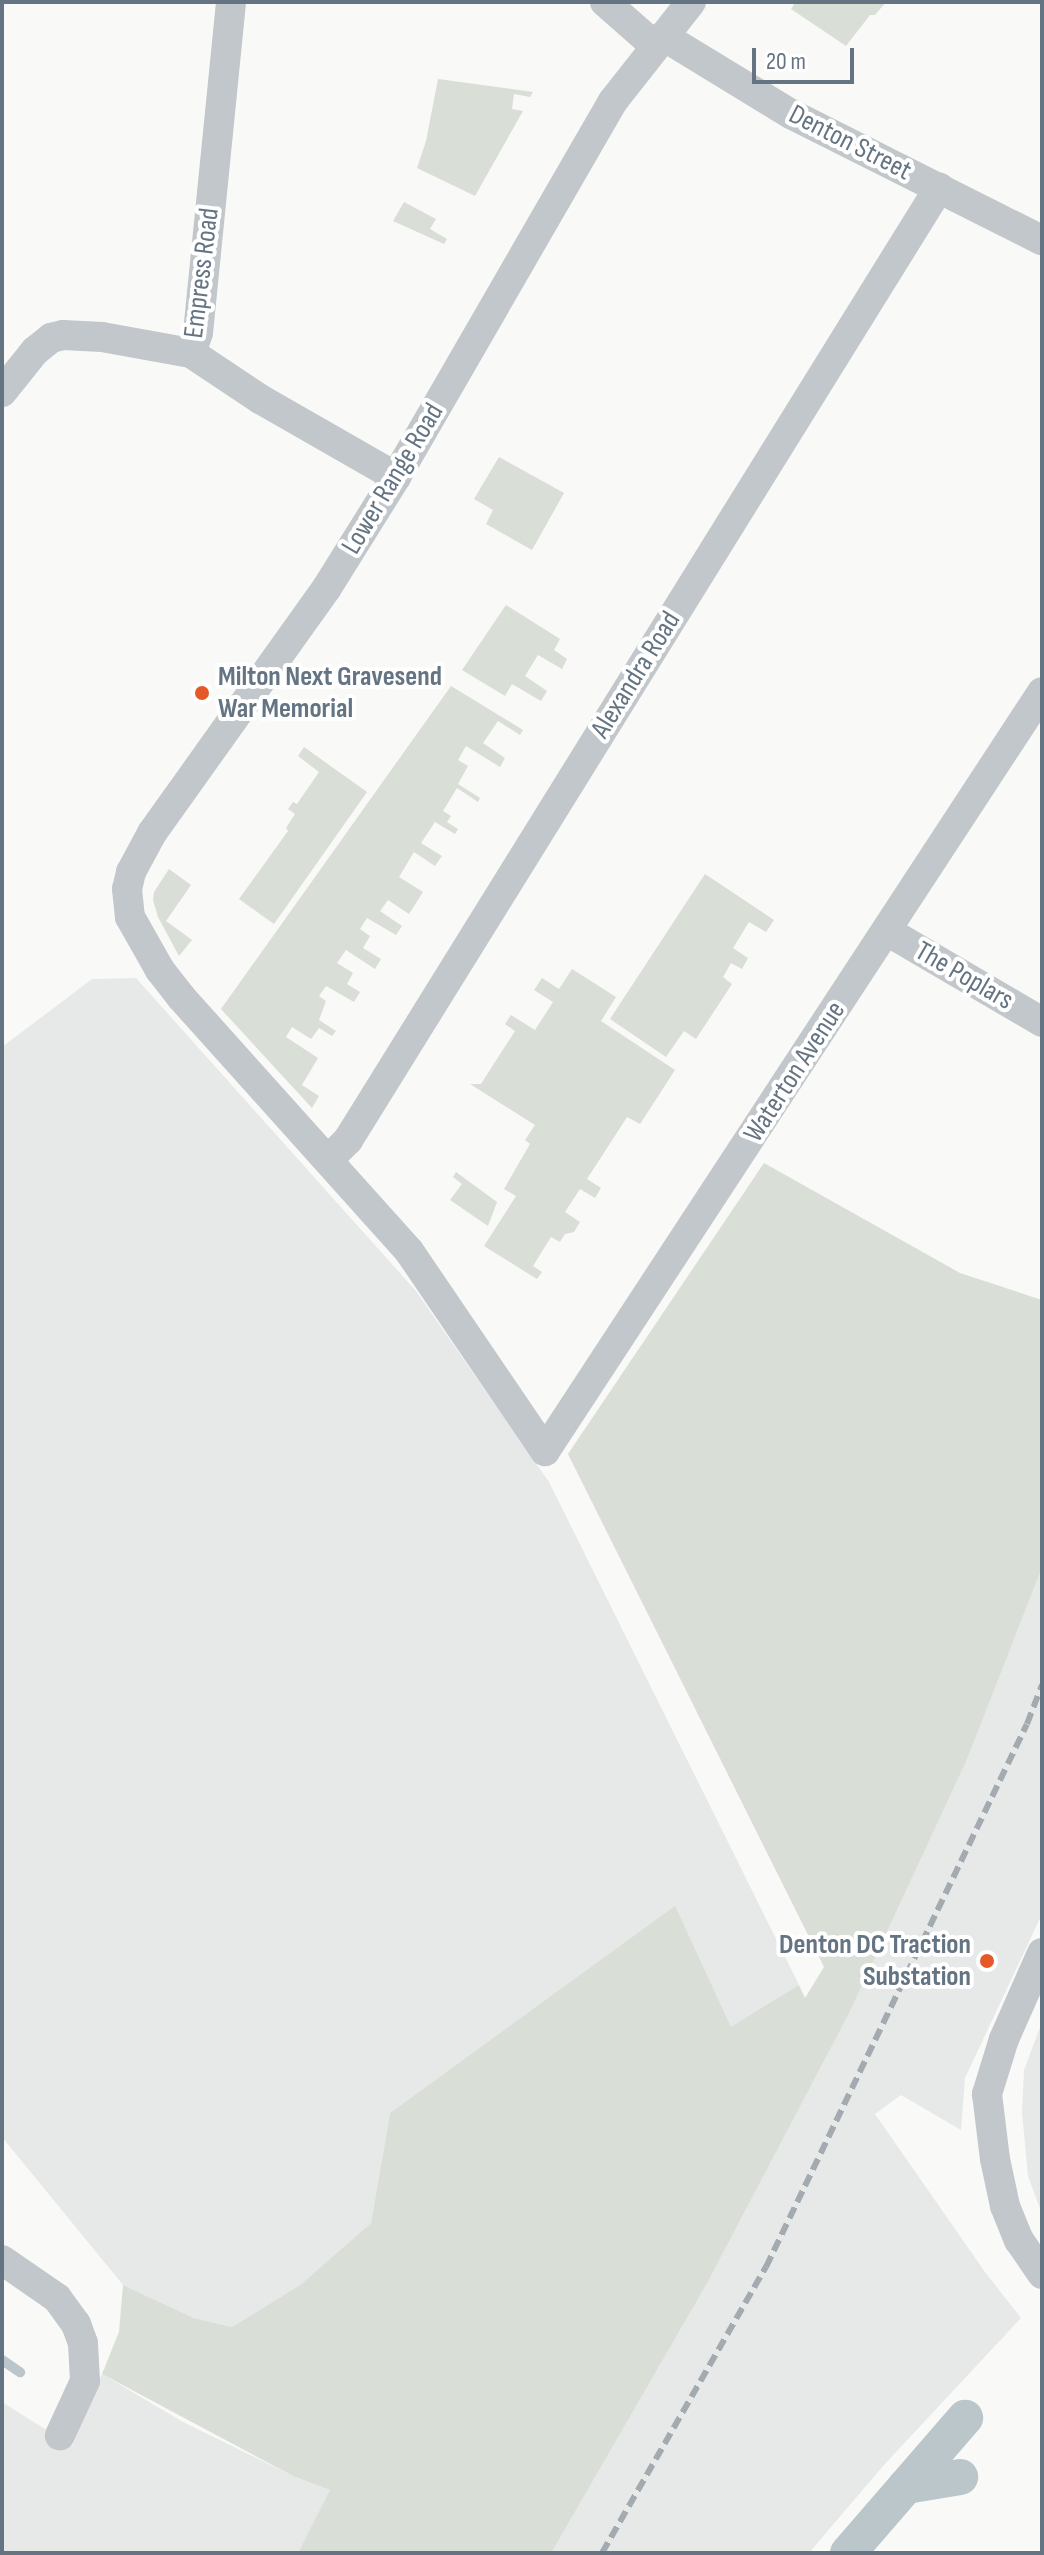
<!DOCTYPE html>
<style>
body{margin:0}
#map{position:relative;width:1044px;height:2555px;overflow:hidden;background:#f9f9f7;font-family:"Sofia Sans Condensed",sans-serif}
div>[style]{position:absolute}
[style*='--x']{left:calc(var(--x)*1px);top:calc(var(--y)*1px);width:calc(var(--w)*1px);rotate:calc(var(--a)*1deg)}
.built>*{inset:0;background:#e7e8e8}
.green>*{inset:0;background:#d9ded6}
.stream>*{height:10px;margin:-5px;padding:0 5px;transform-origin:5px;border-radius:5px;background:#bbc6cb}
.canal>*{height:36px;margin:-18px;padding:0 18px;transform-origin:18px;border-radius:18px;background:#bbc6cb}
.minor>*{height:30px;margin:-15px;padding:0 15px;transform-origin:15px;border-radius:15px;background:#c2c7cb}
.rail>*{height:6px;margin-top:-3px;transform-origin:0;background:repeating-linear-gradient(90deg,#a3aab0 0 12px,transparent 0 18px)}
.dots>*{width:22px;height:22px;translate:-50% -50%;box-sizing:border-box;border:4px solid #fff;border-radius:50%}
span{translate:-50% -50%;white-space:nowrap;text-align:center;line-height:1.15;-webkit-text-stroke:8px #fff;paint-order:stroke}
.street-label{font-size:28px;color:#647482}
.poi-label{font-size:28px;color:#647482;font-weight:700}
.left{translate:0 -50%;text-align:left}
.right{translate:-100% -50%;text-align:right}
.frame{position:absolute;inset:0;border:4px solid #647482;pointer-events:none}
.scale{position:absolute;left:752px;top:48px;width:102px;height:36px;box-sizing:border-box;border:4px solid #647482;border-top:0;padding-left:10px;font-size:24px;line-height:28px;white-space:nowrap;color:#647482;-webkit-text-stroke:6px #fff;paint-order:stroke}
</style>
<div id="map">
<div class="built">
<div style="clip-path:polygon(136px 978px,416px 1291px,549px 1482px,799px 1985px,731px 2028px,675px 1907px,390px 2113px,371px 2223px,300px 2285px,232px 2327px,194px 2318px,123px 2285px,2px 2137px,2px 1047px,92px 979px)"></div>
<div style="clip-path:polygon(1042px 1508px,1042px 1914px,965px 2078px,961px 2130px,901px 2095px,875px 2114px,985px 2272px,1021px 2318px,883px 2466px,809px 2553px,541px 2553px,772px 2128px)"></div>
<div style="clip-path:polygon(1042px 2022px,1042px 2214px,1028px 2176px,1022px 2112px,1024px 2070px)"></div>
<div style="clip-path:polygon(102px 2374px,183px 2422px,293px 2476px,331px 2490px,298px 2553px,2px 2553px,2px 2402px,72px 2446px)"></div>
</div>
<div class="green">
<div style="clip-path:polygon(791px 2px,886px 2px,875px 15px,870px 15px,846px 46px,791px 9px,794px 5px)"></div>
<div style="clip-path:polygon(438px 79px,533px 92px,530px 97px,514px 94px,512px 109px,523px 111px,475px 196px,417px 168px,426px 141px)"></div>
<div style="clip-path:polygon(404px 202px,436px 219px,430px 229px,447px 239px,444px 244px,393px 221px)"></div>
<div style="clip-path:polygon(499px 457px,564px 493px,532px 550px,486px 524px,493px 510px,474px 499px)"></div>
<div style="clip-path:polygon(506px 605px,560px 639px,554px 650px,567px 659px,562px 669px,538px 655px,525px 676px,547px 691px,541px 701px,512px 684px,505px 696px,462px 670px)"></div>
<div style="clip-path:polygon(451px 686px,523px 730px,520px 735px,498px 721px,483px 743px,505px 758px,500px 767px,466px 746px,458px 760px,468px 766px,458px 784px,480px 798px,478px 802px,457px 788px,443px 811px,451px 816px,447px 822px,458px 829px,455px 834px,435px 822px,421px 843px,442px 856px,435px 866px,414px 852px,399px 877px,423px 892px,409px 914px,388px 900px,380px 911px,402px 926px,396px 935px,367px 918px,360px 929px,370px 936px,363px 948px,381px 959px,375px 969px,346px 950px,337px 963px,353px 973px,347px 984px,360px 992px,354px 1002px,326px 986px,319px 996px,326px 1001px,319px 1020px,336px 1031px,332px 1036px,319px 1028px,311px 1039px,292px 1027px,286px 1037px,318px 1058px,302px 1085px,319px 1096px,312px 1108px,221px 1009px)"></div>
<div style="clip-path:polygon(304px 747px,367px 792px,274px 924px,239px 899px,288px 831px,286px 828px,295px 814px,288px 809px,293px 802px,297px 804px,319px 772px,298px 756px)"></div>
<div style="clip-path:polygon(169px 869px,191px 885px,166px 921px,192px 940px,179px 956px,158px 917px,153px 900px,154px 892px)"></div>
<div style="clip-path:polygon(705px 874px,774px 920px,766px 932px,749px 922px,733px 948px,748px 958px,742px 969px,731px 963px,723px 977px,732px 984px,696px 1039px,684px 1031px,666px 1057px,610px 1019px)"></div>
<div style="clip-path:polygon(572px 969px,616px 997px,601px 1021px,675px 1070px,640px 1124px,627px 1117px,587px 1179px,601px 1188px,595px 1198px,580px 1189px,565px 1212px,580px 1222px,574px 1232px,565px 1234px,560px 1242px,551px 1237px,533px 1266px,542px 1272px,537px 1279px,484px 1246px,516px 1196px,504px 1189px,530px 1144px,525px 1140px,535px 1125px,470px 1084px,481px 1084px,515px 1031px,505px 1024px,511px 1015px,535px 1030px,553px 1002px,534px 990px,542px 978px,559px 989px)"></div>
<div style="clip-path:polygon(764px 1163px,960px 1273px,1042px 1300px,1042px 1567px,967px 1759px,849px 2013px,707px 2283px,551px 2553px,298px 2553px,330px 2490px,293px 2476px,102px 2374px,119px 2332px,123px 2285px,194px 2318px,232px 2327px,300px 2285px,371px 2223px,390px 2113px,675px 1906px,731px 2027px,799px 1985px,805px 1998px,824px 1967px,568px 1454px)"></div>
<div style="clip-path:polygon(456px 1172px,497px 1202px,488px 1226px,450px 1200px,462px 1184px,453px 1177px)"></div>
</div>
<div class="stream">
<div style="--x:2;--y:2360;--w:22;--a:34"></div>
</div>
<div class="canal">
<div style="--x:906;--y:2486;--w:55;--a:-9.5"></div>
<div style="--x:848;--y:2553;--w:179;--a:-49.1"></div>
</div>
<div class="minor">
<div style="--x:605;--y:2;--w:67;--a:41.3"></div>
<div style="--x:691;--y:2;--w:126;--a:128.2"></div>
<div style="--x:613;--y:101;--w:434;--a:120"></div>
<div style="--x:396;--y:477;--w:132;--a:122"></div>
<div style="--x:326;--y:589;--w:300;--a:125.5"></div>
<div style="--x:152;--y:833;--w:44;--a:118.3"></div>
<div style="--x:131;--y:872;--w:17;--a:103"></div>
<div style="--x:127;--y:889;--w:28;--a:84"></div>
<div style="--x:130;--y:917;--w:61;--a:60.5"></div>
<div style="--x:160;--y:970;--w:34;--a:52"></div>
<div style="--x:181;--y:997;--w:341;--a:48.1"></div>
<div style="--x:409;--y:1251;--w:242;--a:55.8"></div>
<div style="--x:545;--y:1451;--w:907;--a:-56.78"></div>
<div style="--x:663;--y:36;--w:150;--a:31.4"></div>
<div style="--x:791;--y:114;--w:281;--a:26.7"></div>
<div style="--x:191;--y:353;--w:21;--a:-71"></div>
<div style="--x:198;--y:333;--w:333;--a:-84.3"></div>
<div style="--x:2;--y:392;--w:53;--a:-51.2"></div>
<div style="--x:35;--y:351;--w:21;--a:-39"></div>
<div style="--x:51;--y:338;--w:12;--a:-14"></div>
<div style="--x:63;--y:335;--w:39;--a:3"></div>
<div style="--x:102;--y:337;--w:90;--a:10.2"></div>
<div style="--x:191;--y:353;--w:83;--a:33.7"></div>
<div style="--x:260;--y:399;--w:157;--a:29.8"></div>
<div style="--x:887;--y:931;--w:180;--a:30.4"></div>
<div style="--x:329;--y:1159;--w:27;--a:-45"></div>
<div style="--x:348;--y:1140;--w:1121;--a:-58.17"></div>
<div style="--x:1042;--y:1953;--w:94;--a:113.8"></div>
<div style="--x:1004;--y:2039;--w:58;--a:107.2"></div>
<div style="--x:987;--y:2094;--w:65;--a:83"></div>
<div style="--x:995;--y:2159;--w:48;--a:78"></div>
<div style="--x:1005;--y:2206;--w:37;--a:68"></div>
<div style="--x:1019;--y:2240;--w:41;--a:55.9"></div>
<div style="--x:2;--y:2260;--w:67;--a:34.6"></div>
<div style="--x:57;--y:2298;--w:32;--a:54"></div>
<div style="--x:76;--y:2324;--w:20;--a:70"></div>
<div style="--x:83;--y:2343;--w:38;--a:87"></div>
<div style="--x:85;--y:2381;--w:60;--a:114.8"></div>
</div>
<div class="rail">
<div style="--x:602;--y:2553;--w:330;--a:-60.2"></div>
<div style="--x:766;--y:2267;--w:602;--a:-64.33"></div>
<div style="--x:1027;--y:1724;--w:42;--a:-69"></div>
</div>
<div class="dots">
<div style="left:202px;top:693px;background:#e5582a"></div>
<div style="left:987px;top:1961px;background:#e5582a"></div>
</div>
<div class="street-label">
<span style="left:850px;top:143px;rotate:27deg">Denton Street</span>
<span style="left:202px;top:273px;rotate:-83deg">Empress Road</span>
<span style="left:393px;top:479px;rotate:-59deg">Lower Range Road</span>
<span style="left:636px;top:675px;rotate:-58deg">Alexandra Road</span>
<span style="left:964px;top:976px;rotate:30deg">The Poplars</span>
<span style="left:795px;top:1072px;rotate:-57deg">Waterton Avenue</span>
</div>
<div class="poi-label">
<span class="left" style="left:218px;top:693px">Milton Next Gravesend<br>War Memorial</span>
<span class="right" style="left:971px;top:1961px">Denton DC Traction<br>Substation</span>
</div>
<div class="frame"></div>
<div class="scale">20 m</div>
</div>
